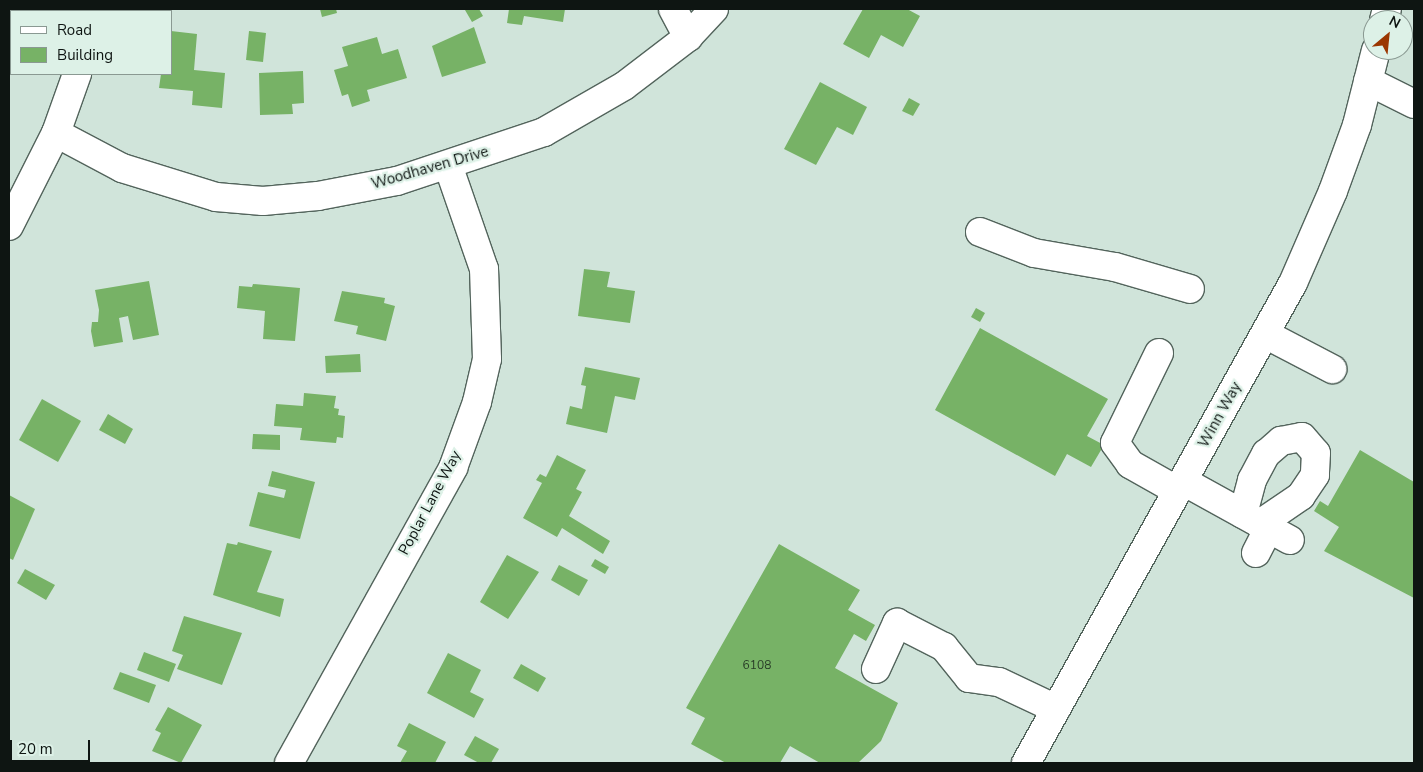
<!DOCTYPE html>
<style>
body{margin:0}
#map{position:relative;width:1423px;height:772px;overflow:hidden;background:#d0e4da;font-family:"Nunito Sans",sans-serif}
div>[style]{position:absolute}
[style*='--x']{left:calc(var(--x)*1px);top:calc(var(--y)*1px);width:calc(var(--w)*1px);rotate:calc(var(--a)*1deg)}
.building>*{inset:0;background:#77b266}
.roads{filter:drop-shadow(1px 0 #53645c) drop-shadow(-1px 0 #53645c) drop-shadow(0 1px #53645c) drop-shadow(0 -1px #53645c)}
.minor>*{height:28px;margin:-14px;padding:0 14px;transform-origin:14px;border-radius:14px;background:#fff}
span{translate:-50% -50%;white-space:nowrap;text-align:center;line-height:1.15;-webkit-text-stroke:4.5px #ddf1e7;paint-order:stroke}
.number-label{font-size:12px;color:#283c27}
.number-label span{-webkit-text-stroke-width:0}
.street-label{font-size:15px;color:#0e1512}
.frame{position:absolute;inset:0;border:10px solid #0e1512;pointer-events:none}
.legend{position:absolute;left:10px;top:10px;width:162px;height:65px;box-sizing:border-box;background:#ddf1e7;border:1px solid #8a9992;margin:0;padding:6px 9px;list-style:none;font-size:15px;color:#0e1512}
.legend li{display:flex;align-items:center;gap:10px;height:25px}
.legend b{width:25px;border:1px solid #8a9992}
.north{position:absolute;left:1363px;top:10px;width:50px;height:50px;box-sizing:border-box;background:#ddf1e7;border:1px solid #8a9992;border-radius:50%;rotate:28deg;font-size:14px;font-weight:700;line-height:20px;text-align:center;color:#0e1512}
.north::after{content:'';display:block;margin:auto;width:18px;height:22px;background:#9b3601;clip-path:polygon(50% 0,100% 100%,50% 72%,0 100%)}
.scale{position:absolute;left:10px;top:740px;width:80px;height:22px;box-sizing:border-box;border:2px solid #0e1512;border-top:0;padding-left:6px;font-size:15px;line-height:18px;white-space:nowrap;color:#0e1512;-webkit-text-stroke:4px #ddf1e7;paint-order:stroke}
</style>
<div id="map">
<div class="building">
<div style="clip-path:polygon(320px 9px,336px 9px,337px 13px,322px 17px)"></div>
<div style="clip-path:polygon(460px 9px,479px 9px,483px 16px,472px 22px,465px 10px)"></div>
<div style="clip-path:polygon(509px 9px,565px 9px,563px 22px,524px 16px,522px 25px,507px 23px)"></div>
<div style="clip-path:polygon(863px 9px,907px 9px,920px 16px,903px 47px,881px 35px,869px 58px,843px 44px)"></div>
<div style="clip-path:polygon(474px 27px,486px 63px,442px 77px,432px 46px)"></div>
<div style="clip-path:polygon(171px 31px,197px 34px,194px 70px,225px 73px,222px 108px,192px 105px,193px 91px,159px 88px,161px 74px,171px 74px)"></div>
<div style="clip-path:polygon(249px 31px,266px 33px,263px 62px,246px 60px)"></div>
<div style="clip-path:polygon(377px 37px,382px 54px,398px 49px,407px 78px,367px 90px,370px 101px,352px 107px,348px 94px,342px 96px,334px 70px,348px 66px,342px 47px)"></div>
<div style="clip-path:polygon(303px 71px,304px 103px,292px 104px,293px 114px,260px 115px,259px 73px)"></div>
<div style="clip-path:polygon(820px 82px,867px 107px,853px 135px,837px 127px,816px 165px,784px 149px)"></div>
<div style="clip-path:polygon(909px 98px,920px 104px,913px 116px,902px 111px)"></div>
<div style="clip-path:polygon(584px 269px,610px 272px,607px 287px,635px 291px,630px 323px,578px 316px)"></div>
<div style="clip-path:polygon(149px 281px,159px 335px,133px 340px,128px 316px,119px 318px,123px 342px,94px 347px,91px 331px,92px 322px,98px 322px,99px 310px,95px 290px)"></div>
<div style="clip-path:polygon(253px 284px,300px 288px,295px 341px,263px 339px,265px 311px,237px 308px,239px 286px,252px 287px)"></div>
<div style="clip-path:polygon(342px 291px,385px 298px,384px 303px,395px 306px,386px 341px,356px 334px,358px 326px,334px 321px)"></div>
<div style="clip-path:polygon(976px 308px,985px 313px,980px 322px,971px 317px)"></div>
<div style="clip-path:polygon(980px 328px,1108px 399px,1087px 436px,1104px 445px,1091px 467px,1067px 454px,1055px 476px,935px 410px)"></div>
<div style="clip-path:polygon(360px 354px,361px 372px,326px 373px,325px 356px)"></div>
<div style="clip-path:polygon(585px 367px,640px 378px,635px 400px,615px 396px,607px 433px,566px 424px,570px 406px,582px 409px,586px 386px,581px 385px)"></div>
<div style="clip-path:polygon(304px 393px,336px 396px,334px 408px,339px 409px,338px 415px,345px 416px,343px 438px,337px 437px,336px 443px,300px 440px,302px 428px,274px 426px,276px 404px,303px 406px)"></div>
<div style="clip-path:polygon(42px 399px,81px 421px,58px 462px,19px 440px)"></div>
<div style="clip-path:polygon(108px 414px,133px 429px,125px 444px,99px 430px)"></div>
<div style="clip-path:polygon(253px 434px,280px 435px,280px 450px,252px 449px)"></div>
<div style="clip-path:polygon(1360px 450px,1414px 482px,1414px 598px,1324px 551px,1339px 527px,1314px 511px,1320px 501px,1328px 506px)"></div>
<div style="clip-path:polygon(557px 455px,586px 470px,576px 489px,582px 492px,569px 516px,610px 541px,603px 554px,562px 528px,557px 537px,523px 518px,542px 483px,536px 480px,540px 474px,546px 477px)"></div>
<div style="clip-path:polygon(272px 471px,315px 482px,300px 539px,249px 526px,258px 492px,284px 498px,286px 490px,268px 486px)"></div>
<div style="clip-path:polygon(9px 495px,35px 509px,13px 560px,9px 558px)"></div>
<div style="clip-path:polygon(238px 542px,272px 551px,257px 592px,284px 599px,280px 617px,213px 595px,227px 543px,237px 545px)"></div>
<div style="clip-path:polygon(779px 544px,860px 590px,848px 610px,875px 625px,866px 641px,854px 634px,835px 668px,898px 703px,881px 741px,858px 763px,820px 763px,790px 746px,780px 763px,726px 763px,691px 744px,705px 718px,686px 708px)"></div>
<div style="clip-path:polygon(507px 555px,539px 572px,508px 619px,480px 602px)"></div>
<div style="clip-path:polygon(595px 559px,609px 567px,605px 574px,591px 566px)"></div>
<div style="clip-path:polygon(559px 565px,588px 580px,579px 596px,551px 580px)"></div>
<div style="clip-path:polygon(25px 569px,55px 585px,46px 600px,17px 583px)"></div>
<div style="clip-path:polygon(184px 616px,242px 633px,222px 685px,177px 669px,183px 655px,172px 651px)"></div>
<div style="clip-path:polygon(144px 652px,176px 664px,169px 682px,137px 670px)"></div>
<div style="clip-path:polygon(448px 653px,481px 670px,470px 692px,484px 699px,474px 718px,427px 693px)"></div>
<div style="clip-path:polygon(521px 664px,546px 678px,538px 692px,513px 678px)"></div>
<div style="clip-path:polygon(120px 672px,156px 685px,149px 703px,113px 689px)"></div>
<div style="clip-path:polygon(168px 707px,202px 725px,181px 763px,152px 751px,161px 733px,155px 730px)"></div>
<div style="clip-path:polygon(409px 723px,446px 742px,435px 763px,400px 763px,407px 751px,397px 746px)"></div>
<div style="clip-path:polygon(475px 736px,499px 749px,491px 763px,479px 763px,464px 755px)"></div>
</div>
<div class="roads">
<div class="minor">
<div style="--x:673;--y:9;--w:32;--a:62"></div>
<div style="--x:86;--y:11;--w:2;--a:-90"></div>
<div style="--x:1384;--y:20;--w:11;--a:-75"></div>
<div style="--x:1368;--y:81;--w:51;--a:26.6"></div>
<div style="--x:56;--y:133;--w:75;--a:27.9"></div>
<div style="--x:122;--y:168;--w:98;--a:17.1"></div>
<div style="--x:216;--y:197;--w:47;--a:4.9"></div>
<div style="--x:263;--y:201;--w:55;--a:-5.2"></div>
<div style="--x:318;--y:196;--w:80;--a:-10.8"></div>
<div style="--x:397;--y:181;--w:155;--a:-18.4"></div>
<div style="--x:544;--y:132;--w:92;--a:-29.9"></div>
<div style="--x:624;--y:86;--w:81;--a:-37.4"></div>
<div style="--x:688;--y:37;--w:38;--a:-47"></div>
<div style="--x:9;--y:226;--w:104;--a:-63.2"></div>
<div style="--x:56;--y:133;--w:63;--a:-70.4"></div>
<div style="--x:980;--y:232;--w:58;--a:21.3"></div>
<div style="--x:1034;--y:253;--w:82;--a:9.8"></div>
<div style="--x:1115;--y:267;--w:78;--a:16.3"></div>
<div style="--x:1265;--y:334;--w:76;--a:27.6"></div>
<div style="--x:1159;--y:353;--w:100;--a:116.1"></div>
<div style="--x:1115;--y:443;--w:26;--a:54"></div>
<div style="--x:1130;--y:464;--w:55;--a:29.4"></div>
<div style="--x:1183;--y:481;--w:122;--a:28.9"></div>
<div style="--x:1243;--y:514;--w:35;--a:-75"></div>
<div style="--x:1252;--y:480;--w:30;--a:-62"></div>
<div style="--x:1266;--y:454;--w:20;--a:-41"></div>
<div style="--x:1281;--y:441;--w:21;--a:-11"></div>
<div style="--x:1302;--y:437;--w:21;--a:49"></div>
<div style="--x:1316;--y:453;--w:22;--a:93"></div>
<div style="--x:1315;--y:475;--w:25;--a:124"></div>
<div style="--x:1301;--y:496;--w:50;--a:145.7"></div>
<div style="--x:1256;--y:553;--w:28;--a:-63"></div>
<div style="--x:876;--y:669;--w:51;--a:-65.5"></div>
<div style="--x:897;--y:623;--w:53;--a:27.1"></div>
<div style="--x:944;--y:647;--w:40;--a:51"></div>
<div style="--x:969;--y:678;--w:30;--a:8"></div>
<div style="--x:999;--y:682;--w:63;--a:25.3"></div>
<div style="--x:289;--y:763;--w:338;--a:-60.9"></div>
<div style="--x:453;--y:468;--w:70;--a:-70"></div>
<div style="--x:477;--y:402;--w:44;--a:-76.9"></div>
<div style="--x:487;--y:359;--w:90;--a:-91.9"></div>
<div style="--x:484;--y:269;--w:110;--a:-109.1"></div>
<div style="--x:1026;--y:763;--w:549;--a:-60.92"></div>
<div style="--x:1293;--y:283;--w:100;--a:-66.5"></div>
<div style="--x:1333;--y:191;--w:70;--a:-70"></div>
<div style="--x:1357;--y:125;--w:77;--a:-75.8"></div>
</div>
</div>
<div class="number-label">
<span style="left:757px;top:666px">6108</span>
</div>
<div class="street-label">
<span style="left:430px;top:168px;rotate:-16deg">Woodhaven Drive</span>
<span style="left:1220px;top:415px;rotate:-61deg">Winn Way</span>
<span style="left:430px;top:503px;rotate:-62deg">Poplar Lane Way</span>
</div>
<div class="frame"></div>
<ul class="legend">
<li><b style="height:6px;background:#fff"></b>Road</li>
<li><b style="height:14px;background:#77b266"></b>Building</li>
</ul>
<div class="north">N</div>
<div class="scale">20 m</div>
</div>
